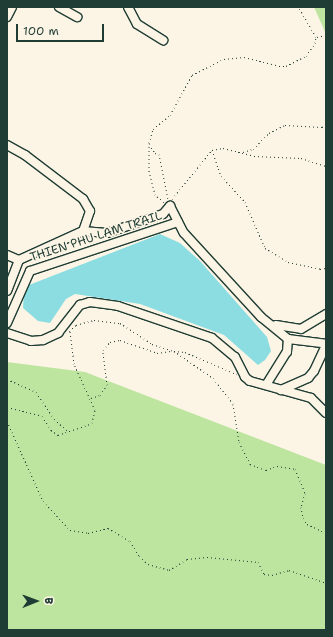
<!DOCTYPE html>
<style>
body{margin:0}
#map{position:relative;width:333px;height:637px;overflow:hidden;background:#fcf5e5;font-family:"Shantell Sans",sans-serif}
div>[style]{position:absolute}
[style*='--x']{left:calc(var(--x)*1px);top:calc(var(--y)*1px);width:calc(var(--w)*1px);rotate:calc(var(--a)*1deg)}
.green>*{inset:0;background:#bee5a0}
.water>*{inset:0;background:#8bdde2}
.path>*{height:1px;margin-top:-0.5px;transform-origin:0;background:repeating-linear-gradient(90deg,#1f3d34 0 1px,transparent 0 4px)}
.roads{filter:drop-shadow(1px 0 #1f3d34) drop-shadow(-1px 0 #1f3d34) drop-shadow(0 1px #1f3d34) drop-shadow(0 -1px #1f3d34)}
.minor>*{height:8px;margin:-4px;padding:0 4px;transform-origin:4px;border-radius:4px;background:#fcf5e5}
span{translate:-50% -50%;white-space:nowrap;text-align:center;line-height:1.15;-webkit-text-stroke:3.5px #fcf5e5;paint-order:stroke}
.street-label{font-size:12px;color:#1f3d34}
.frame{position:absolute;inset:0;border:8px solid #1f3d34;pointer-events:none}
.north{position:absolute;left:16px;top:581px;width:40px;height:40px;-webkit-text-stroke:3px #fcf5e5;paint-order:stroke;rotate:89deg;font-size:11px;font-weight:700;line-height:16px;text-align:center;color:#1f3d34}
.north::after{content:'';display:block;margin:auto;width:14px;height:18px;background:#1f3d34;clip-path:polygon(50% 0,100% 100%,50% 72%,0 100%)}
.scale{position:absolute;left:16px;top:24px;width:88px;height:18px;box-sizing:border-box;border:2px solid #1f3d34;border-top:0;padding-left:5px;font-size:12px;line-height:14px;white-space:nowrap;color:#1f3d34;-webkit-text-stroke:3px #fcf5e5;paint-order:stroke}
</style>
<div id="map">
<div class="green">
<div style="clip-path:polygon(314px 7px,326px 7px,326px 34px)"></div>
<div style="clip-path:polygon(7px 362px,85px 372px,326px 465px,326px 630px,7px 630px)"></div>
</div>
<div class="water">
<div style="clip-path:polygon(160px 234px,180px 243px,200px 261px,267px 337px,271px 351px,265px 360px,258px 365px,224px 335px,140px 304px,75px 294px,66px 299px,50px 323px,38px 321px,23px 308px,24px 291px,29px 285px)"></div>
</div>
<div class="path">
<div style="--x:317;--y:37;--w:9;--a:-13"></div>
<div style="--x:149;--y:144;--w:11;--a:56"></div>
<div style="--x:155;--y:153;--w:4;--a:14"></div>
<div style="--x:159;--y:154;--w:46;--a:78.7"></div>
<div style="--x:212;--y:150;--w:28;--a:71"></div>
<div style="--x:221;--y:176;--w:35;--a:47"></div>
<div style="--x:245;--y:202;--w:50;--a:66.5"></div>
<div style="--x:265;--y:248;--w:27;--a:31"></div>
<div style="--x:288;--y:262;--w:33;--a:12"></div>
<div style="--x:320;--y:269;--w:6;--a:-9"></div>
<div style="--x:243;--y:152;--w:10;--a:-17"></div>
<div style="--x:253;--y:149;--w:23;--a:-45"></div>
<div style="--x:269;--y:133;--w:18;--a:-27"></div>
<div style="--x:285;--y:125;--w:37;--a:3"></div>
<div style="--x:322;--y:127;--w:4;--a:-27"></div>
<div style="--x:172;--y:199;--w:63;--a:-50.8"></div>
<div style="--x:212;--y:150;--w:11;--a:-10"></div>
<div style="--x:223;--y:148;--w:32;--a:14"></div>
<div style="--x:254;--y:156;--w:47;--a:2.4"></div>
<div style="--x:301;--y:158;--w:26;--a:18"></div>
<div style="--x:164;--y:202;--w:11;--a:-142"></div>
<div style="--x:155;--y:195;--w:25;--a:-104"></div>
<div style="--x:149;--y:171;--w:28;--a:-90"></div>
<div style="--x:149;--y:143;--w:15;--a:-74"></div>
<div style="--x:153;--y:129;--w:22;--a:-39"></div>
<div style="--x:170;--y:115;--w:46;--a:-61.2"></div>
<div style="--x:192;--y:75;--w:36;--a:-27"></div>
<div style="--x:224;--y:59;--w:20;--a:-6"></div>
<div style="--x:244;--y:57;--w:36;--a:14"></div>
<div style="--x:279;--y:66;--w:7;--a:0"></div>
<div style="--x:286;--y:66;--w:22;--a:-27"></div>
<div style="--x:306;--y:56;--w:16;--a:-55"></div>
<div style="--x:315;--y:43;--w:6;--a:-81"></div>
<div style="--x:316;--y:37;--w:34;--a:-120"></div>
<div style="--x:69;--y:331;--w:9;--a:-41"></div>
<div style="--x:76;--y:325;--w:19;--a:-16"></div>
<div style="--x:94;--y:320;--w:26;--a:7"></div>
<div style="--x:120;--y:323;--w:38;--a:33"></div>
<div style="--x:152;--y:344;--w:23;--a:18"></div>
<div style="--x:174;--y:351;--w:47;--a:34.7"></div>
<div style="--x:213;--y:378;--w:33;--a:52"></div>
<div style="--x:233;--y:404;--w:38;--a:81"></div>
<div style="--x:239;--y:442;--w:25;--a:63"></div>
<div style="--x:250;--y:464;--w:17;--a:21"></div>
<div style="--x:266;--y:470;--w:12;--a:-20"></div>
<div style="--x:277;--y:466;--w:18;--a:9"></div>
<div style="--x:295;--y:469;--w:26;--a:67"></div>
<div style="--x:305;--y:493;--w:15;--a:106"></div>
<div style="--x:301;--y:507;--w:11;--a:80"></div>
<div style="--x:303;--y:518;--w:7;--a:56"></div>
<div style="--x:307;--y:524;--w:21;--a:25"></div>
<div style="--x:174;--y:351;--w:11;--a:5"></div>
<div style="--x:185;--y:352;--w:56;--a:23.3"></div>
<div style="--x:7;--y:379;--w:32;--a:24"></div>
<div style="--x:36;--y:392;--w:32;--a:56"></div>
<div style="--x:54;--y:419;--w:18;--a:41"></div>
<div style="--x:91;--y:398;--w:9;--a:-18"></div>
<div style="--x:100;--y:395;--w:12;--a:-55"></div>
<div style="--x:107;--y:385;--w:35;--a:-97"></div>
<div style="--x:103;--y:350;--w:11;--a:-49"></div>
<div style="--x:110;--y:342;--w:10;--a:-11"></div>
<div style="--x:120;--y:340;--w:39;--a:19"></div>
<div style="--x:157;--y:353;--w:14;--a:-8"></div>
<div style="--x:7;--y:407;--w:36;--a:14"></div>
<div style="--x:42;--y:416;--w:17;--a:57"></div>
<div style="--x:51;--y:430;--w:9;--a:36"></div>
<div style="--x:58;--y:435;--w:36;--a:-19"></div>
<div style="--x:92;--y:423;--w:13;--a:-77"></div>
<div style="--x:95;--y:410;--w:51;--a:-114.5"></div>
<div style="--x:74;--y:364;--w:34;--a:-97"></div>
<div style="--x:7;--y:421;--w:88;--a:65.8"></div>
<div style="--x:43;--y:501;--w:40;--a:47"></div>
<div style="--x:70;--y:530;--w:18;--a:9"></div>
<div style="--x:88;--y:533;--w:21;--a:-14"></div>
<div style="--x:108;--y:528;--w:26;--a:31"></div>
<div style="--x:130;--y:541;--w:17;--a:59"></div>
<div style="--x:139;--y:556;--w:12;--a:42"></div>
<div style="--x:148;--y:564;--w:22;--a:16"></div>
<div style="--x:169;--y:570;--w:21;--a:-31"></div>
<div style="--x:187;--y:559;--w:20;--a:-6"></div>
<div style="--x:207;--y:557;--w:51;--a:5.6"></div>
<div style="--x:258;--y:562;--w:13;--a:63"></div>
<div style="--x:264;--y:574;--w:8;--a:7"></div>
<div style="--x:272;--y:575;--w:18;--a:-16"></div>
<div style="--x:289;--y:570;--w:39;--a:19"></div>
</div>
<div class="roads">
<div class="minor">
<div style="--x:59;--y:7;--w:21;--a:29"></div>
<div style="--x:128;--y:7;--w:19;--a:62"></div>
<div style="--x:137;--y:24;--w:31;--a:32"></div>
<div style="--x:7;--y:17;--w:11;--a:-63"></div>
<div style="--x:7;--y:145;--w:21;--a:29"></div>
<div style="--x:25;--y:155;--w:73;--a:37.2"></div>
<div style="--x:83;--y:199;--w:14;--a:60"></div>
<div style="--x:90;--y:211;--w:21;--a:109"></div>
<div style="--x:83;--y:231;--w:70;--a:155.6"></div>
<div style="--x:19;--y:260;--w:33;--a:111"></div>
<div style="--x:83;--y:231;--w:24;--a:5"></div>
<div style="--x:107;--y:233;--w:59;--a:-18.7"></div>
<div style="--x:163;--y:214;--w:11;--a:-49"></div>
<div style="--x:170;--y:206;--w:30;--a:63"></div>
<div style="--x:184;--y:233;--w:114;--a:47.5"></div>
<div style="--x:261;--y:317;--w:35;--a:39"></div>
<div style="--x:288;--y:339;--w:38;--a:7"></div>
<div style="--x:7;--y:255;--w:13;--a:23"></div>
<div style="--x:7;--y:323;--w:57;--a:-66.1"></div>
<div style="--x:30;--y:271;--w:156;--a:-18.3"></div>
<div style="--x:276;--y:325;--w:25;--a:9"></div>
<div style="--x:301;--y:329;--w:29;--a:-31"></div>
<div style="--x:7;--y:333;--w:25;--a:18"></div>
<div style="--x:31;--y:341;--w:12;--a:-5"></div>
<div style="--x:43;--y:340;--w:17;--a:-25"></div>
<div style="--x:58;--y:333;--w:36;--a:-52"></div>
<div style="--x:80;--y:305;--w:10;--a:-17"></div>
<div style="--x:90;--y:302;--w:28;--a:8"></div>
<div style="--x:118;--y:306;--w:99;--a:18.8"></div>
<div style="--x:212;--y:338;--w:30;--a:40"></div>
<div style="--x:235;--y:357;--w:22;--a:63"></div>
<div style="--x:245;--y:377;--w:6;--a:39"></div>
<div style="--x:250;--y:381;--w:63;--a:15.6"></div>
<div style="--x:311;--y:398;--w:21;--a:45"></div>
<div style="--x:266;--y:385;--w:39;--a:-58"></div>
<div style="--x:287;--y:352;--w:13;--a:-86"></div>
<div style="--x:281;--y:390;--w:30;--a:-24"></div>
<div style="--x:308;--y:378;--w:9;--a:-49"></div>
<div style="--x:314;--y:371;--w:29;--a:-65"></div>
</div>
</div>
<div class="street-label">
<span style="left:96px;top:237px;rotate:-18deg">THIEN PHU LAM TRAIL</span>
</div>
<div class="frame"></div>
<div class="north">B</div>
<div class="scale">100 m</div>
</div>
